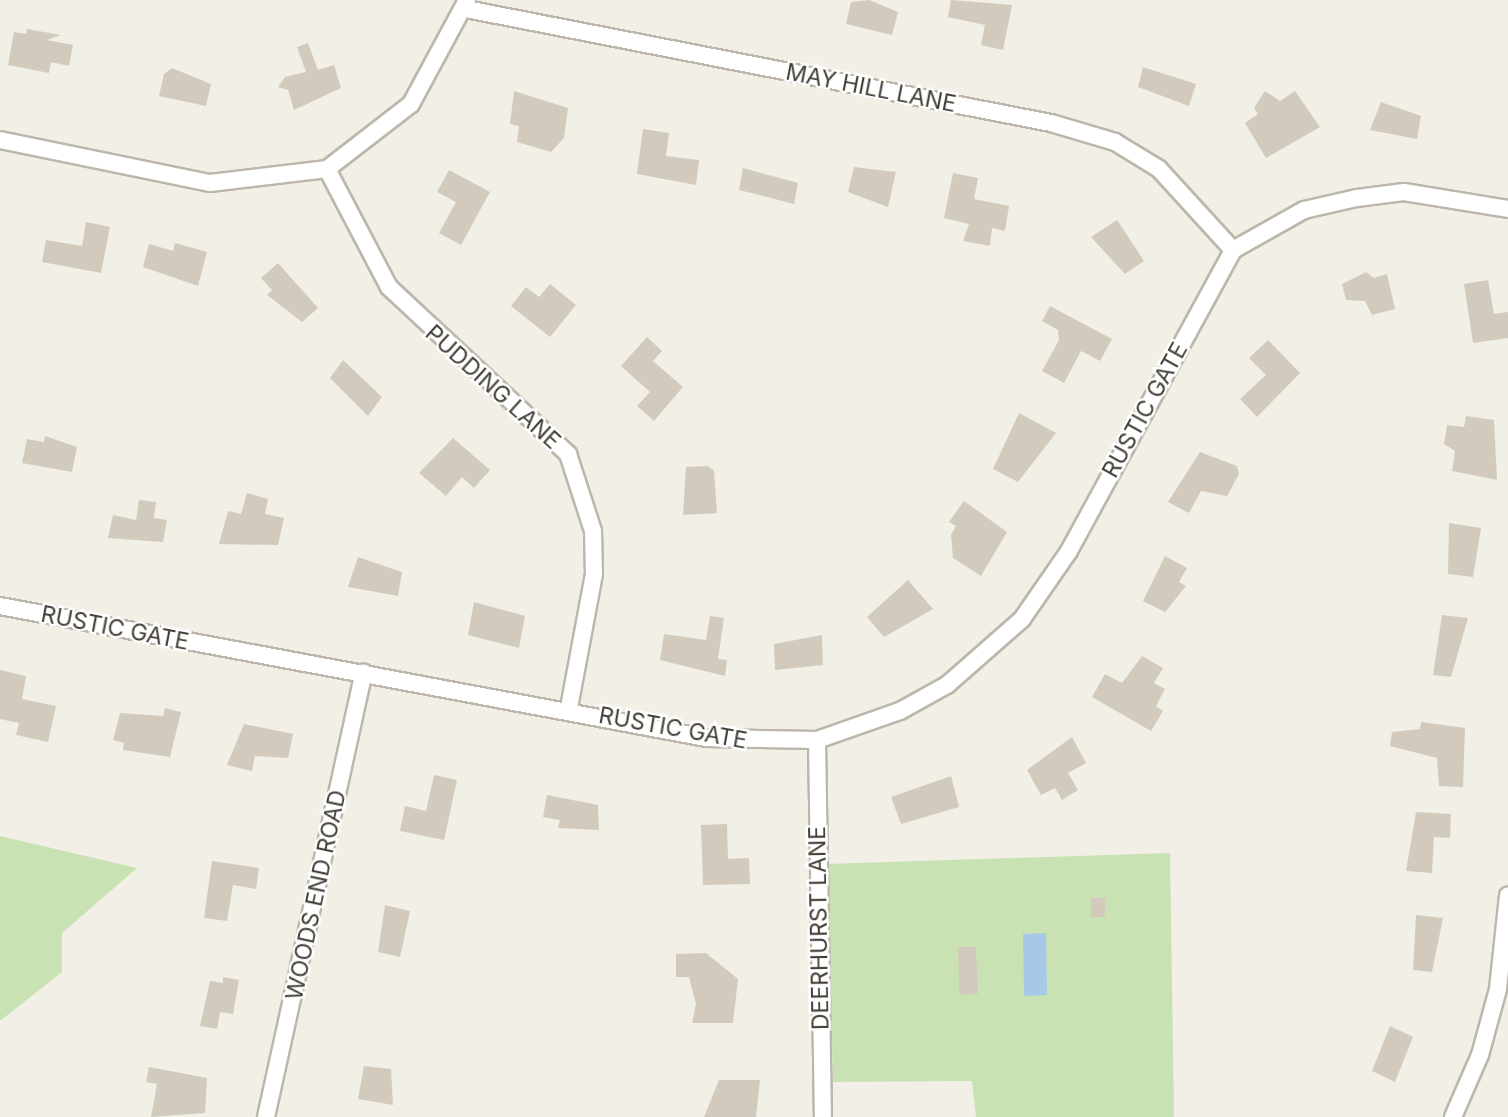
<!DOCTYPE html>
<style>
body{margin:0}
#map{position:relative;width:1508px;height:1117px;overflow:hidden;background:#f1efe6;font-family:Inter,sans-serif}
div>[style]{position:absolute}
[style*='--x']{left:calc(var(--x)*1px);top:calc(var(--y)*1px);width:calc(var(--w)*1px);rotate:calc(var(--a)*1deg)}
.green>*{inset:0;background:#c8e2b3}
.water>*{inset:0;background:#a9c8e8}
.building>*{inset:0;background:#d2cbbd}
.roads{filter:drop-shadow(2px 0 #bcb7aa) drop-shadow(-2px 0 #bcb7aa) drop-shadow(0 2px #bcb7aa) drop-shadow(0 -2px #bcb7aa)}
.minor>*{height:16px;margin:-8px;padding:0 8px;transform-origin:8px;border-radius:8px;background:#fff}
span{translate:-50% -50%;white-space:nowrap;text-align:center;line-height:1.15;-webkit-text-stroke:5px #fff;paint-order:stroke}
.street-label{font-size:23px;color:#433f36}
</style>
<div id="map">
<div class="green">
<div style="clip-path:polygon(0 836px,137px 868px,62px 933px,62px 972px,0 1021px)"></div>
<div style="clip-path:polygon(1170px 853px,1174px 1117px,976px 1117px,972px 1081px,833px 1082px,827px 864px)"></div>
</div>
<div class="water">
<div style="clip-path:polygon(1046px 933px,1047px 995px,1024px 996px,1023px 934px)"></div>
</div>
<div class="building">
<div style="clip-path:polygon(869px 0,898px 12px,892px 35px,846px 24px,851px 2px)"></div>
<div style="clip-path:polygon(951px 0,1012px 5px,1003px 50px,981px 45px,985px 25px,948px 17px)"></div>
<div style="clip-path:polygon(27px 29px,61px 35px,47px 40px,73px 45px,69px 66px,51px 62px,49px 73px,8px 65px,14px 32px,26px 34px)"></div>
<div style="clip-path:polygon(308px 43px,318px 70px,334px 65px,341px 88px,294px 110px,288px 90px,278px 87px,285px 77px,306px 72px,297px 47px)"></div>
<div style="clip-path:polygon(1143px 67px,1196px 84px,1189px 106px,1138px 87px)"></div>
<div style="clip-path:polygon(172px 68px,211px 84px,206px 106px,159px 96px,164px 74px)"></div>
<div style="clip-path:polygon(514px 91px,568px 108px,564px 138px,551px 152px,517px 142px,519px 126px,510px 124px)"></div>
<div style="clip-path:polygon(1265px 91px,1280px 101px,1295px 91px,1320px 127px,1266px 158px,1245px 123px,1258px 114px,1254px 108px)"></div>
<div style="clip-path:polygon(1381px 102px,1421px 116px,1417px 139px,1370px 130px)"></div>
<div style="clip-path:polygon(643px 129px,669px 133px,666px 156px,699px 160px,696px 185px,637px 174px)"></div>
<div style="clip-path:polygon(854px 167px,896px 172px,888px 207px,848px 192px)"></div>
<div style="clip-path:polygon(743px 168px,798px 183px,794px 204px,739px 190px)"></div>
<div style="clip-path:polygon(449px 170px,490px 192px,461px 245px,439px 233px,456px 202px,437px 192px)"></div>
<div style="clip-path:polygon(953px 173px,978px 178px,974px 199px,1009px 206px,1005px 231px,992px 228px,990px 246px,963px 241px,969px 224px,944px 218px)"></div>
<div style="clip-path:polygon(1117px 220px,1144px 261px,1125px 274px,1091px 237px)"></div>
<div style="clip-path:polygon(86px 222px,110px 227px,101px 273px,42px 262px,46px 240px,82px 246px)"></div>
<div style="clip-path:polygon(175px 243px,207px 252px,198px 286px,143px 267px,149px 244px,173px 251px)"></div>
<div style="clip-path:polygon(278px 263px,318px 308px,302px 322px,267px 295px,272px 290px,261px 278px)"></div>
<div style="clip-path:polygon(1366px 272px,1374px 278px,1387px 274px,1395px 309px,1372px 315px,1365px 301px,1346px 300px,1342px 284px)"></div>
<div style="clip-path:polygon(1488px 280px,1494px 314px,1508px 312px,1508px 338px,1473px 343px,1464px 284px)"></div>
<div style="clip-path:polygon(550px 284px,576px 305px,550px 337px,511px 306px,526px 287px,539px 297px)"></div>
<div style="clip-path:polygon(1050px 306px,1112px 339px,1100px 361px,1081px 351px,1064px 383px,1042px 371px,1059px 340px,1058px 330px,1042px 321px)"></div>
<div style="clip-path:polygon(647px 337px,662px 351px,653px 361px,683px 387px,654px 421px,637px 406px,650px 392px,621px 366px)"></div>
<div style="clip-path:polygon(1268px 340px,1300px 373px,1257px 417px,1240px 399px,1266px 375px,1249px 358px)"></div>
<div style="clip-path:polygon(343px 360px,382px 397px,368px 416px,330px 378px)"></div>
<div style="clip-path:polygon(1019px 413px,1056px 433px,1018px 482px,993px 469px)"></div>
<div style="clip-path:polygon(1466px 416px,1494px 420px,1497px 480px,1452px 471px,1455px 451px,1444px 444px,1447px 425px,1464px 427px)"></div>
<div style="clip-path:polygon(45px 436px,77px 447px,72px 472px,22px 463px,27px 439px,44px 442px)"></div>
<div style="clip-path:polygon(453px 438px,490px 470px,474px 488px,462px 477px,446px 496px,419px 473px)"></div>
<div style="clip-path:polygon(1200px 452px,1237px 466px,1239px 474px,1227px 496px,1201px 491px,1189px 513px,1168px 502px)"></div>
<div style="clip-path:polygon(708px 466px,714px 471px,717px 513px,683px 515px,686px 467px)"></div>
<div style="clip-path:polygon(247px 493px,268px 499px,265px 514px,284px 518px,278px 545px,219px 544px,228px 511px,241px 514px)"></div>
<div style="clip-path:polygon(139px 500px,156px 502px,154px 518px,167px 520px,163px 542px,108px 538px,113px 515px,136px 520px)"></div>
<div style="clip-path:polygon(964px 501px,1007px 532px,981px 576px,953px 558px,951px 535px,956px 526px,949px 522px)"></div>
<div style="clip-path:polygon(1449px 523px,1481px 528px,1473px 577px,1448px 574px)"></div>
<div style="clip-path:polygon(1165px 556px,1187px 568px,1179px 582px,1186px 586px,1165px 612px,1143px 601px)"></div>
<div style="clip-path:polygon(358px 557px,402px 572px,398px 596px,348px 587px)"></div>
<div style="clip-path:polygon(908px 580px,933px 609px,884px 637px,867px 617px)"></div>
<div style="clip-path:polygon(474px 602px,525px 616px,519px 648px,468px 635px)"></div>
<div style="clip-path:polygon(1442px 615px,1468px 618px,1451px 677px,1433px 675px)"></div>
<div style="clip-path:polygon(710px 616px,724px 618px,718px 659px,727px 660px,725px 676px,660px 660px,664px 634px,706px 640px)"></div>
<div style="clip-path:polygon(822px 635px,823px 665px,775px 670px,774px 644px)"></div>
<div style="clip-path:polygon(1142px 656px,1163px 668px,1154px 683px,1165px 689px,1156px 706px,1163px 711px,1151px 731px,1092px 697px,1105px 674px,1122px 683px)"></div>
<div style="clip-path:polygon(0 670px,26px 676px,22px 699px,56px 706px,48px 742px,16px 735px,19px 723px,0 719px)"></div>
<div style="clip-path:polygon(165px 708px,181px 712px,170px 757px,123px 750px,124px 743px,113px 740px,120px 713px,163px 716px)"></div>
<div style="clip-path:polygon(1421px 722px,1465px 728px,1463px 787px,1439px 786px,1437px 758px,1390px 746px,1392px 732px,1420px 729px)"></div>
<div style="clip-path:polygon(244px 724px,293px 734px,288px 758px,255px 756px,252px 771px,227px 765px)"></div>
<div style="clip-path:polygon(1072px 737px,1086px 763px,1068px 773px,1078px 790px,1062px 800px,1055px 788px,1041px 795px,1027px 770px)"></div>
<div style="clip-path:polygon(434px 775px,457px 780px,444px 840px,400px 831px,405px 806px,426px 811px)"></div>
<div style="clip-path:polygon(951px 776px,959px 807px,901px 824px,891px 797px)"></div>
<div style="clip-path:polygon(547px 795px,598px 805px,599px 830px,558px 828px,560px 820px,543px 817px)"></div>
<div style="clip-path:polygon(1416px 812px,1451px 814px,1450px 838px,1434px 837px,1432px 873px,1406px 871px)"></div>
<div style="clip-path:polygon(727px 824px,728px 859px,749px 858px,750px 884px,703px 885px,701px 825px)"></div>
<div style="clip-path:polygon(212px 861px,259px 868px,256px 889px,233px 885px,227px 921px,204px 918px)"></div>
<div style="clip-path:polygon(1091px 898px,1105px 898px,1105px 917px,1091px 917px)"></div>
<div style="clip-path:polygon(385px 905px,410px 911px,400px 957px,378px 952px)"></div>
<div style="clip-path:polygon(1416px 915px,1443px 918px,1432px 972px,1413px 970px)"></div>
<div style="clip-path:polygon(958px 947px,976px 947px,978px 994px,959px 995px)"></div>
<div style="clip-path:polygon(706px 953px,738px 979px,733px 1023px,692px 1023px,696px 1004px,689px 977px,676px 977px,676px 954px)"></div>
<div style="clip-path:polygon(223px 977px,239px 980px,233px 1014px,220px 1012px,217px 1029px,200px 1026px,210px 981px,223px 983px)"></div>
<div style="clip-path:polygon(1390px 1026px,1413px 1037px,1395px 1082px,1372px 1071px)"></div>
<div style="clip-path:polygon(364px 1066px,391px 1069px,393px 1105px,358px 1099px)"></div>
<div style="clip-path:polygon(149px 1067px,207px 1078px,205px 1113px,151px 1117px,157px 1084px,146px 1082px)"></div>
<div style="clip-path:polygon(719px 1080px,760px 1080px,756px 1117px,704px 1117px)"></div>
</div>
<div class="roads">
<div class="minor">
<div style="--x:466;--y:9;--w:596;--a:11.03"></div>
<div style="--x:1051;--y:123;--w:67;--a:16.5"></div>
<div style="--x:1115;--y:142;--w:52;--a:31.5"></div>
<div style="--x:1159;--y:169;--w:110;--a:47.6"></div>
<div style="--x:0;--y:140;--w:214;--a:11.6"></div>
<div style="--x:210;--y:183;--w:118;--a:-6.8"></div>
<div style="--x:327;--y:169;--w:106;--a:-37.7"></div>
<div style="--x:411;--y:104;--w:118;--a:-61.7"></div>
<div style="--x:327;--y:169;--w:133;--a:62.3"></div>
<div style="--x:389;--y:287;--w:245;--a:43"></div>
<div style="--x:568;--y:454;--w:81;--a:72"></div>
<div style="--x:593;--y:531;--w:43;--a:88.7"></div>
<div style="--x:594;--y:574;--w:136;--a:100.6"></div>
<div style="--x:0;--y:606;--w:718;--a:10.59"></div>
<div style="--x:706;--y:738;--w:111;--a:1"></div>
<div style="--x:817;--y:740;--w:88;--a:-19.3"></div>
<div style="--x:900;--y:711;--w:54;--a:-29"></div>
<div style="--x:947;--y:685;--w:100;--a:-41.3"></div>
<div style="--x:1022;--y:619;--w:83;--a:-55.3"></div>
<div style="--x:1069;--y:551;--w:343;--a:-61.4"></div>
<div style="--x:1233;--y:250;--w:81;--a:-29.4"></div>
<div style="--x:1304;--y:210;--w:54;--a:-12.8"></div>
<div style="--x:1357;--y:198;--w:47;--a:-7.3"></div>
<div style="--x:1404;--y:192;--w:105;--a:9.3"></div>
<div style="--x:817;--y:740;--w:377;--a:89.1"></div>
<div style="--x:266;--y:1117;--w:455;--a:-77.6"></div>
<div style="--x:1453;--y:1117;--w:68;--a:-66.5"></div>
<div style="--x:1480;--y:1055;--w:68;--a:-74.7"></div>
<div style="--x:1498;--y:989;--w:94;--a:-83.9"></div>
</div>
</div>
<div class="street-label">
<span style="left:871px;top:88px;rotate:11deg">MAY HILL LANE</span>
<span style="left:493px;top:387px;rotate:42deg">PUDDING LANE</span>
<span style="left:1145px;top:410px;rotate:-61deg">RUSTIC GATE</span>
<span style="left:115px;top:628px;rotate:11deg">RUSTIC GATE</span>
<span style="left:673px;top:728px;rotate:10deg">RUSTIC GATE</span>
<span style="left:316px;top:895px;rotate:-78deg">WOODS END ROAD</span>
<span style="left:819px;top:928px;rotate:-91deg">DEERHURST LANE</span>
</div>
</div>
